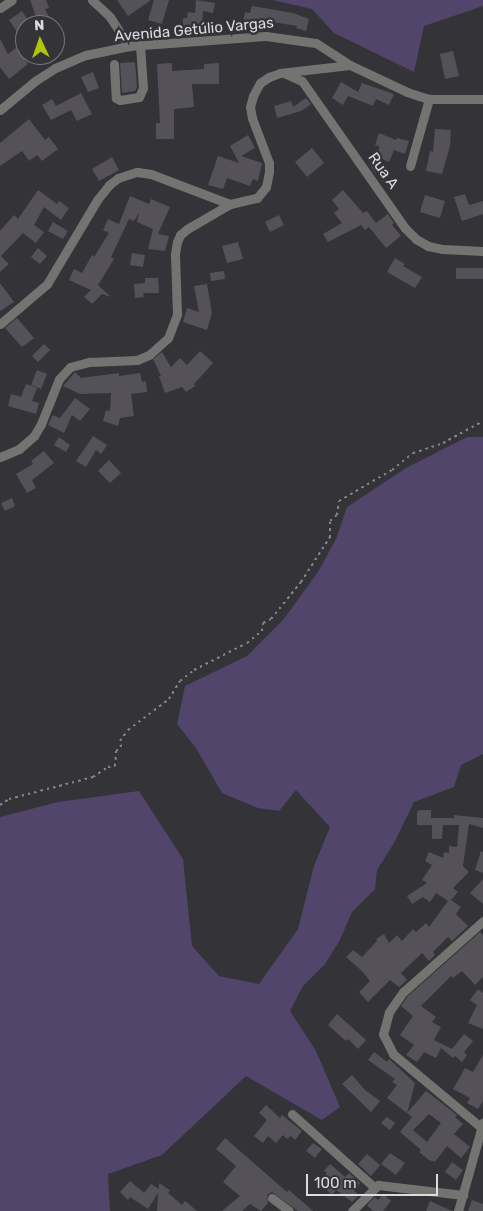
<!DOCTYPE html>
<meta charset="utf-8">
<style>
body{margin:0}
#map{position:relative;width:483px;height:1211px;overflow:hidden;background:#343338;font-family:Rubik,sans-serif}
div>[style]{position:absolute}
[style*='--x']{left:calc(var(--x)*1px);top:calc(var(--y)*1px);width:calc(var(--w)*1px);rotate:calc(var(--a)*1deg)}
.green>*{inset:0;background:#51456b}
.building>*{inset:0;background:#545258}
.path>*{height:2px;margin-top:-1px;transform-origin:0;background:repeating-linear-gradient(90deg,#87868a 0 2.5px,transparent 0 6.5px)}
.minor>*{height:9px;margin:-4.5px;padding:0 4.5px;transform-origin:4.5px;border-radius:4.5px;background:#737472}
span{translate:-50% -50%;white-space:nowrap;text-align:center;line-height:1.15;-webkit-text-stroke:5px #343338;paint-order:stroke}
.street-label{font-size:15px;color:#dcdbde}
.north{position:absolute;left:15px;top:15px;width:50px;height:50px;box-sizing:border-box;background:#343338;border:1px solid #77767a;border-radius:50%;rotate:357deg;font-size:14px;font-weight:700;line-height:20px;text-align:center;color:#dcdbde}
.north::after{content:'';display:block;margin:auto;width:18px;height:22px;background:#afc506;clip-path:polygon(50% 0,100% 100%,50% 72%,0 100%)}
.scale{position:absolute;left:306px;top:1174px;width:132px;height:22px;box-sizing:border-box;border:2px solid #dcdbde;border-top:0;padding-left:6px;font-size:15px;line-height:18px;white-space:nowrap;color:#dcdbde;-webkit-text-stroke:4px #343338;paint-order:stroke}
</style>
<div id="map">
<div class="green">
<div style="clip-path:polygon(272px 0,483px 0,483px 6px,424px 26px,414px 72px,334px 33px,312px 9px)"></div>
<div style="clip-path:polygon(467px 437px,483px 437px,483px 754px,461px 765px,454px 787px,414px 802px,394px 843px,377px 870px,375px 889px,352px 912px,340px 940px,325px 964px,303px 986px,290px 1011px,316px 1051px,340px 1107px,322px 1120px,246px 1076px,162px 1155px,108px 1174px,110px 1211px,0 1211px,0 817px,58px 802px,139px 791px,183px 859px,192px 946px,219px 976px,259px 984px,298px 929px,314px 866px,330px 827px,296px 790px,279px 811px,258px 808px,222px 793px,196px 748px,177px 724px,185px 686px,247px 656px,283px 620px,318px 572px,336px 539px,347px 507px,406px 468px)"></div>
</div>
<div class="building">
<div style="clip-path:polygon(30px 0,46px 0,49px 8px,45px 9px,51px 21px,39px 25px)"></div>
<div style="clip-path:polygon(117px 0,151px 0,128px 16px)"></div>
<div style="clip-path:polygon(154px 0,169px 0,162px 24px,148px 20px)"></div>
<div style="clip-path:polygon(196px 0,215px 3px,213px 13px,203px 11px,202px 24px,193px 23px,193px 26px,183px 27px,183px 18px,187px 18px,188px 12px,195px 13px)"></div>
<div style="clip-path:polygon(252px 6px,293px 13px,309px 19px,306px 31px,296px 28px,297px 26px,260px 20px,259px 26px,243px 22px,245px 12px,250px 13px)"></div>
<div style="clip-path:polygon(22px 11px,31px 25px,25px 25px,25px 31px,19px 35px,9px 20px)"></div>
<div style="clip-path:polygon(0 39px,8px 54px,16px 48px,28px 64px,9px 79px,0 67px)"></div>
<div style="clip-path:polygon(453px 51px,459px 76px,445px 79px,440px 54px)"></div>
<div style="clip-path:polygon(135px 62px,137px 87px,135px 91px,122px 93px,120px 63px)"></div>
<div style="clip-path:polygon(172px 63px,172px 71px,204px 69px,204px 64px,219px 63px,219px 84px,192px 84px,194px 107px,174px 109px,174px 139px,156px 139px,156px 123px,160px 123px,157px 64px)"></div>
<div style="clip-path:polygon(93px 72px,99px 88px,88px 92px,81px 77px)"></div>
<div style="clip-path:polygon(341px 82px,358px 92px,362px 83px,394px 94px,389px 105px,376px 99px,373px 106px,348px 96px,343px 105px,332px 98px)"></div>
<div style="clip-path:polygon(81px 93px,92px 114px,77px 121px,71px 110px,51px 120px,42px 105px,52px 99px,56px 106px)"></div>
<div style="clip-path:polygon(306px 98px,311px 104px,301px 111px,277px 118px,274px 106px,291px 101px,293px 107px)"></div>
<div style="clip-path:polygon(29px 119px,45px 140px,49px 137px,58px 149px,42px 161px,37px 155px,29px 161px,22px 151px,0 166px,0 143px)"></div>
<div style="clip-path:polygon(435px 129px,451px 130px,450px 146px,442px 174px,426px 171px,430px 151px,433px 152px)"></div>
<div style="clip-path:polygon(379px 133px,396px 140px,397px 138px,409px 141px,405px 154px,394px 150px,389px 162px,382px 159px,376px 174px,370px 165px,380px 147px,375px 145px)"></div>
<div style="clip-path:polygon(248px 135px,255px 148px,241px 156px,262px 163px,258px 181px,253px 179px,250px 186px,227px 178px,223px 189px,208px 185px,218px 156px,239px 163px,230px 146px)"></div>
<div style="clip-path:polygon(312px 148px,324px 163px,307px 177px,295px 162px)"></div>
<div style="clip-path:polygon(112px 157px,119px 170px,99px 181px,92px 169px)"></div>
<div style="clip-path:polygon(38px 190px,57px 204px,59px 201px,69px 208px,61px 220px,44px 207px,34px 225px,44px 232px,36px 243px,23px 233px,1px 256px,9px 264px,0 272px,0 231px,14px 215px,18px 219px)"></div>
<div style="clip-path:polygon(343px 190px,363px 213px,367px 211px,376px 223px,388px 214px,394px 223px,392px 225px,401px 236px,386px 248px,369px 227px,365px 230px,361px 225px,328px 242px,323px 234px,342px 223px,334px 213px,339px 209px,332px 200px)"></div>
<div style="clip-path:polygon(465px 194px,469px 205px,483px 201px,483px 214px,462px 221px,454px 197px)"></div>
<div style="clip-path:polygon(425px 195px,445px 201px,440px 218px,420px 212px)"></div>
<div style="clip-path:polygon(130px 196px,149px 204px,151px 199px,170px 207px,158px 234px,169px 236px,165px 251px,148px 249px,153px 229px,137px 222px,139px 213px,134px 221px,129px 219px,111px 257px,114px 259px,98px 285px,111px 297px,102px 294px,92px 304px,84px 297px,91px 290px,69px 280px,74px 269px,82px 273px,92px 255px,94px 257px,109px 233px,103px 230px,108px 219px,119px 224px)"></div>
<div style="clip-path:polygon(279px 215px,284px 225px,270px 232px,265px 222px)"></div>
<div style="clip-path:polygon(53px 222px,68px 231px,63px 239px,48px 231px)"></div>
<div style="clip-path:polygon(238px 242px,243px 259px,227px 263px,222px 246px)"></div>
<div style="clip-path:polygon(38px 248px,47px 256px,40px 264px,31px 257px)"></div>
<div style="clip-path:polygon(132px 253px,145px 255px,143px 267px,130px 265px)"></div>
<div style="clip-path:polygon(395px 258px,405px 264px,403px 266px,422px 277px,415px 288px,387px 272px)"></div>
<div style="clip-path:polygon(456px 268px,483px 268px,483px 279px,456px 279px)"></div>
<div style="clip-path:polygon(224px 271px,225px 279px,211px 281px,210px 273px)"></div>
<div style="clip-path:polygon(145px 278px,158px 278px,159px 293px,143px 293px,144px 297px,135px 298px,134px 284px,145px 283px)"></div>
<div style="clip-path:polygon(0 283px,14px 302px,0 311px)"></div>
<div style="clip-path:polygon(207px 284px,212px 313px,207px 330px,183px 322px,187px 308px,199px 312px,194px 286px)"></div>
<div style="clip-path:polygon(17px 318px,34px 338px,22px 347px,5px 328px)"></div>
<div style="clip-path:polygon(44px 344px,50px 350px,38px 362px,32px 356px)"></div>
<div style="clip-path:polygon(200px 351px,213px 363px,194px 384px,195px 386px,186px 392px,182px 387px,165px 393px,159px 376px,161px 376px,153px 359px,162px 352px,171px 367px,180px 358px,187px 365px)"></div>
<div style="clip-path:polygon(37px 370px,47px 374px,41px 389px,31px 385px)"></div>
<div style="clip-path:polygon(75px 372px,81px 378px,119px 373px,119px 376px,140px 373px,142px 382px,146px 381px,147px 392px,131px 394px,134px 416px,120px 418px,118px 426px,103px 421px,106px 410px,110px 411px,111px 393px,80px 394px,63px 386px)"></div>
<div style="clip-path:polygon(26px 384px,37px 388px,32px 401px,39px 403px,36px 414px,8px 406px,11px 394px,21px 397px)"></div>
<div style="clip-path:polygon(75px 398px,90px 409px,80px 421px,72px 415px,64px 433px,48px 425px,53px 415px,60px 418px)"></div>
<div style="clip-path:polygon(93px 436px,107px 445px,101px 454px,96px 450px,86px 467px,76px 461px)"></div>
<div style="clip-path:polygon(59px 437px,70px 445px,66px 452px,54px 445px)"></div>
<div style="clip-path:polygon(44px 451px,54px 463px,32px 480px,36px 488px,27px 493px,16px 474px,33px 464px,31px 461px)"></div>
<div style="clip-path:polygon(109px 460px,121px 473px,110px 483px,98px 471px)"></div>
<div style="clip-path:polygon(12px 498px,15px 506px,5px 511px,1px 503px)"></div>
<div style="clip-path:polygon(420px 810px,431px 810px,431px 818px,454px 818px,454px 815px,483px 818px,483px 828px,469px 824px,463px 866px,469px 872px,453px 888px,458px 892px,451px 900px,461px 907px,456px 914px,468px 926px,452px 941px,448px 937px,433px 952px,435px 955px,429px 961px,422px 953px,401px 973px,407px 980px,399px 987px,390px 980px,368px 1002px,359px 992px,370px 981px,362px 971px,346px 957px,353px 950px,362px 957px,377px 941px,376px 939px,384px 934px,389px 943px,397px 935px,402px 941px,413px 929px,416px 932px,426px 923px,429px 927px,448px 901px,436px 893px,430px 902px,423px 897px,412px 904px,407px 896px,427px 883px,422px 880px,432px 865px,425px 861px,429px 852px,443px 858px,444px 852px,449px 853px,449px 846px,457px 847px,459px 825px,443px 825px,442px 839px,432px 839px,432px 825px,417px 825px,417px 812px)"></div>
<div style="clip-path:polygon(481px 851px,483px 852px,483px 873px,475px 870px)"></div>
<div style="clip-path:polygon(483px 879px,483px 904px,470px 893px)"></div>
<div style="clip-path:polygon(480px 932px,483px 935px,483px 977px,475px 985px,462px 971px,453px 978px,451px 976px,421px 1006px,436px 1017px,432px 1022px,441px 1027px,434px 1040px,452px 1049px,464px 1034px,473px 1041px,464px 1052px,467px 1055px,462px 1062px,455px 1056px,453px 1058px,441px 1048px,436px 1058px,424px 1052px,417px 1062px,406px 1055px,414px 1045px,400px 1035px,413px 1016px,401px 1006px,408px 996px)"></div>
<div style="clip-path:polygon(478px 989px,483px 993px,483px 1029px,468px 1023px,477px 1005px,470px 1000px)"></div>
<div style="clip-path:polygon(337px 1014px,366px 1040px,358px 1049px,348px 1039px,346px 1041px,328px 1025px)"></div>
<div style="clip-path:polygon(374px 1052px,387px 1062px,389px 1059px,415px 1083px,407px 1113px,387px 1098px,397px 1085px,392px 1082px,395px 1079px,368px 1060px)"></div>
<div style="clip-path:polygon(483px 1055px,483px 1101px,478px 1109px,467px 1103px,470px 1098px,453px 1089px,465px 1068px,473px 1072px)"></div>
<div style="clip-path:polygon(352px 1075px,365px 1090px,380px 1101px,371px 1112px,342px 1084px)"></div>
<div style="clip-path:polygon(evenodd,426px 1091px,457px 1115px,455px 1117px,463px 1124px,454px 1134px,470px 1147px,461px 1158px,447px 1146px,435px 1162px,429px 1160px,419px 1152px,421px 1150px,400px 1132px,412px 1117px,407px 1113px,426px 1091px,429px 1114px,441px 1123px,427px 1142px,413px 1130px,429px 1114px)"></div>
<div style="clip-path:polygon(266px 1105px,280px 1118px,282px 1115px,302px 1131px,295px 1140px,291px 1136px,287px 1139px,283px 1135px,276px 1143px,268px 1136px,263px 1143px,254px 1136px,267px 1120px,259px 1113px)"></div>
<div style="clip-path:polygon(387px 1117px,395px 1123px,390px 1130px,381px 1123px)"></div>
<div style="clip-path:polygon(225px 1138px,287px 1192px,289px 1190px,313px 1211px,298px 1211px,272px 1192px,267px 1195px,268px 1203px,261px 1211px,250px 1204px,242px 1211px,222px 1211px,240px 1196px,223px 1182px,236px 1166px,216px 1149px)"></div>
<div style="clip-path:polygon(313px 1143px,322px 1149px,315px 1158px,306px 1151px)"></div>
<div style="clip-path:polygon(390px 1153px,405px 1163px,396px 1175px,381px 1164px)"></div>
<div style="clip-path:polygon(367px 1154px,380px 1165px,371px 1176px,358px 1164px)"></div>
<div style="clip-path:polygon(452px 1162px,463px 1170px,456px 1180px,445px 1172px)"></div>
<div style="clip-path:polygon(330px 1164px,345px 1177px,349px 1173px,360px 1183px,354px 1191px,359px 1195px,352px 1202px,336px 1190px,332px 1195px,319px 1183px,327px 1173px,324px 1171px)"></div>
<div style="clip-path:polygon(130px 1181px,144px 1193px,151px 1184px,159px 1189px,159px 1183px,170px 1190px,168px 1193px,182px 1205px,185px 1201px,197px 1211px,157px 1211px,158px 1193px,148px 1209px,130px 1197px,128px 1200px,120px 1192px)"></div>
<div style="clip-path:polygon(383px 1194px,391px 1201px,383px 1211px,373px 1211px,367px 1205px,375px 1197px,378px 1200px)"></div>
<div style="clip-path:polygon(472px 1200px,483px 1204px,483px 1211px,468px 1211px)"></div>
<div style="clip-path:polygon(430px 1201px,452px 1211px,426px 1211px)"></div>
</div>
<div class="path">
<div style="--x:0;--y:805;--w:11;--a:-34"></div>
<div style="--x:9;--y:799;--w:87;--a:-14.7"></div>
<div style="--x:93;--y:777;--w:18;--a:-34"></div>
<div style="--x:108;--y:767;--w:7;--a:-8"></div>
<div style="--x:115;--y:766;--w:15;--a:-86"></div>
<div style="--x:116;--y:751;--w:6;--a:-39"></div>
<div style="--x:121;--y:747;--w:6;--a:-99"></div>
<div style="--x:120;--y:741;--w:14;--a:-54"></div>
<div style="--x:128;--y:730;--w:51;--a:-37.1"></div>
<div style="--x:169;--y:699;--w:21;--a:-59"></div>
<div style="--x:180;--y:681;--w:18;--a:-38"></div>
<div style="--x:194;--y:670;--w:59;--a:-27"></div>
<div style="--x:247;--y:643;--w:19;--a:-39"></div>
<div style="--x:262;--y:631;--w:8;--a:-83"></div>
<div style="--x:263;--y:623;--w:9;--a:-27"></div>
<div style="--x:271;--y:619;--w:48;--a:-51"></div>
<div style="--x:301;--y:582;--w:54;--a:-57.2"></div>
<div style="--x:330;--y:537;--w:16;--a:-90"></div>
<div style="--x:330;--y:521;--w:9;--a:-41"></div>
<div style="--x:337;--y:515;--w:14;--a:-82"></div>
<div style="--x:339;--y:501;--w:61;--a:-30.3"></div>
<div style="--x:392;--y:470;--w:27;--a:-39"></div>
<div style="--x:413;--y:453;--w:32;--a:-18"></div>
<div style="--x:443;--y:443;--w:46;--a:-28.8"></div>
</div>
<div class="minor">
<div style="--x:92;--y:0;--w:25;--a:43"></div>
<div style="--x:110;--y:17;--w:35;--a:57"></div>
<div style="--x:0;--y:8;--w:14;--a:-34"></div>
<div style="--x:114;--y:64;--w:34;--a:87"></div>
<div style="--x:116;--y:98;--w:4;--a:27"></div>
<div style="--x:120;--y:100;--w:19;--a:-9"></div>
<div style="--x:139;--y:97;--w:10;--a:-66"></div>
<div style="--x:143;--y:88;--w:43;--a:-94"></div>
<div style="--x:286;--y:74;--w:17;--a:24"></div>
<div style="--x:302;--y:81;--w:179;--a:55"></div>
<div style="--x:405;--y:228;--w:16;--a:45"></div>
<div style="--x:416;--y:239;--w:14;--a:30"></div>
<div style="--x:428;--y:246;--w:14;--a:12"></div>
<div style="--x:442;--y:249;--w:41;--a:2.8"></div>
<div style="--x:0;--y:110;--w:45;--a:-39.6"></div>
<div style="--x:35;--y:81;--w:24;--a:-33"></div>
<div style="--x:55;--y:68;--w:34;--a:-23"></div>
<div style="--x:86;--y:55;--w:44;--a:-11.8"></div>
<div style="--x:129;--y:46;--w:137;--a:-4.2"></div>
<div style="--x:266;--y:36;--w:50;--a:8"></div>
<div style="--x:316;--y:43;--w:40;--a:32.9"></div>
<div style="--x:350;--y:65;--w:63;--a:25.3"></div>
<div style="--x:407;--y:92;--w:23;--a:18"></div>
<div style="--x:429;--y:99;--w:54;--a:0"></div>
<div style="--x:410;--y:166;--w:70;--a:-74.2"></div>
<div style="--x:0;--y:324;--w:62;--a:-40.4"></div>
<div style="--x:47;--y:284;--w:98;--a:-59.2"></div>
<div style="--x:97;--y:200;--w:19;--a:-51"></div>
<div style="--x:109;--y:185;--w:11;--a:-38"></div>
<div style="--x:118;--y:178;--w:20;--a:-18"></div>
<div style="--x:137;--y:172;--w:14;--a:8"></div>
<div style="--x:151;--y:174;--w:85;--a:20.8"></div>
<div style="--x:230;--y:204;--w:28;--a:-13"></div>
<div style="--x:257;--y:198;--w:14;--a:-51"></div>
<div style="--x:266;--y:187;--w:16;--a:-79"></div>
<div style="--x:269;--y:171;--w:8;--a:-90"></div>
<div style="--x:269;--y:163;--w:48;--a:-110.7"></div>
<div style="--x:252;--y:118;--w:11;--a:-100"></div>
<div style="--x:250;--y:107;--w:11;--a:-75"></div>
<div style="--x:253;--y:96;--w:15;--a:-62"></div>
<div style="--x:260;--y:83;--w:11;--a:-34"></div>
<div style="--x:269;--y:77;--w:12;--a:-20"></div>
<div style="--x:280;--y:73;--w:70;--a:-6.5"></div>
<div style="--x:0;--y:457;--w:21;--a:-23"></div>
<div style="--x:19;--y:449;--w:20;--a:-41"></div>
<div style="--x:34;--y:436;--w:14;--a:-60"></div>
<div style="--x:41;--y:424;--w:48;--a:-68.2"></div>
<div style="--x:59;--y:379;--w:16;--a:-47"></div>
<div style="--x:70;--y:367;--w:20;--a:-15"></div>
<div style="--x:89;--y:362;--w:48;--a:-2.4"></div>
<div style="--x:137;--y:360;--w:13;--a:-23"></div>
<div style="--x:149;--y:355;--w:25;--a:-42"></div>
<div style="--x:168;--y:338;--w:26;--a:-69"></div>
<div style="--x:177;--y:314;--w:60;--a:-91.9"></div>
<div style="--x:175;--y:254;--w:12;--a:-81"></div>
<div style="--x:177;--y:242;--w:8;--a:-67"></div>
<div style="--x:180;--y:235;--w:9;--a:-41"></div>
<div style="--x:187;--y:229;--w:50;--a:-30.2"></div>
<div style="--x:483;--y:921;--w:107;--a:138.4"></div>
<div style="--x:403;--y:992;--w:24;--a:125"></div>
<div style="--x:389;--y:1012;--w:23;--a:105"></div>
<div style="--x:383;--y:1034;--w:22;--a:63"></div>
<div style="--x:393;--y:1054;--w:117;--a:39.8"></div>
<div style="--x:292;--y:1114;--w:110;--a:41.7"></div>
<div style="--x:272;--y:1198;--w:21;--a:37"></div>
<div style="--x:352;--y:1211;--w:37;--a:-45"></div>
<div style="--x:378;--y:1185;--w:86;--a:6.7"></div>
<div style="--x:458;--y:1211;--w:92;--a:-74.3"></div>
</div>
<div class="street-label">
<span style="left:194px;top:30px;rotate:-5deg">Avenida Getúlio Vargas</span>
<span style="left:383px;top:171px;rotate:55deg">Rua A</span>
</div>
<div class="north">N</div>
<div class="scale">100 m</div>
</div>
